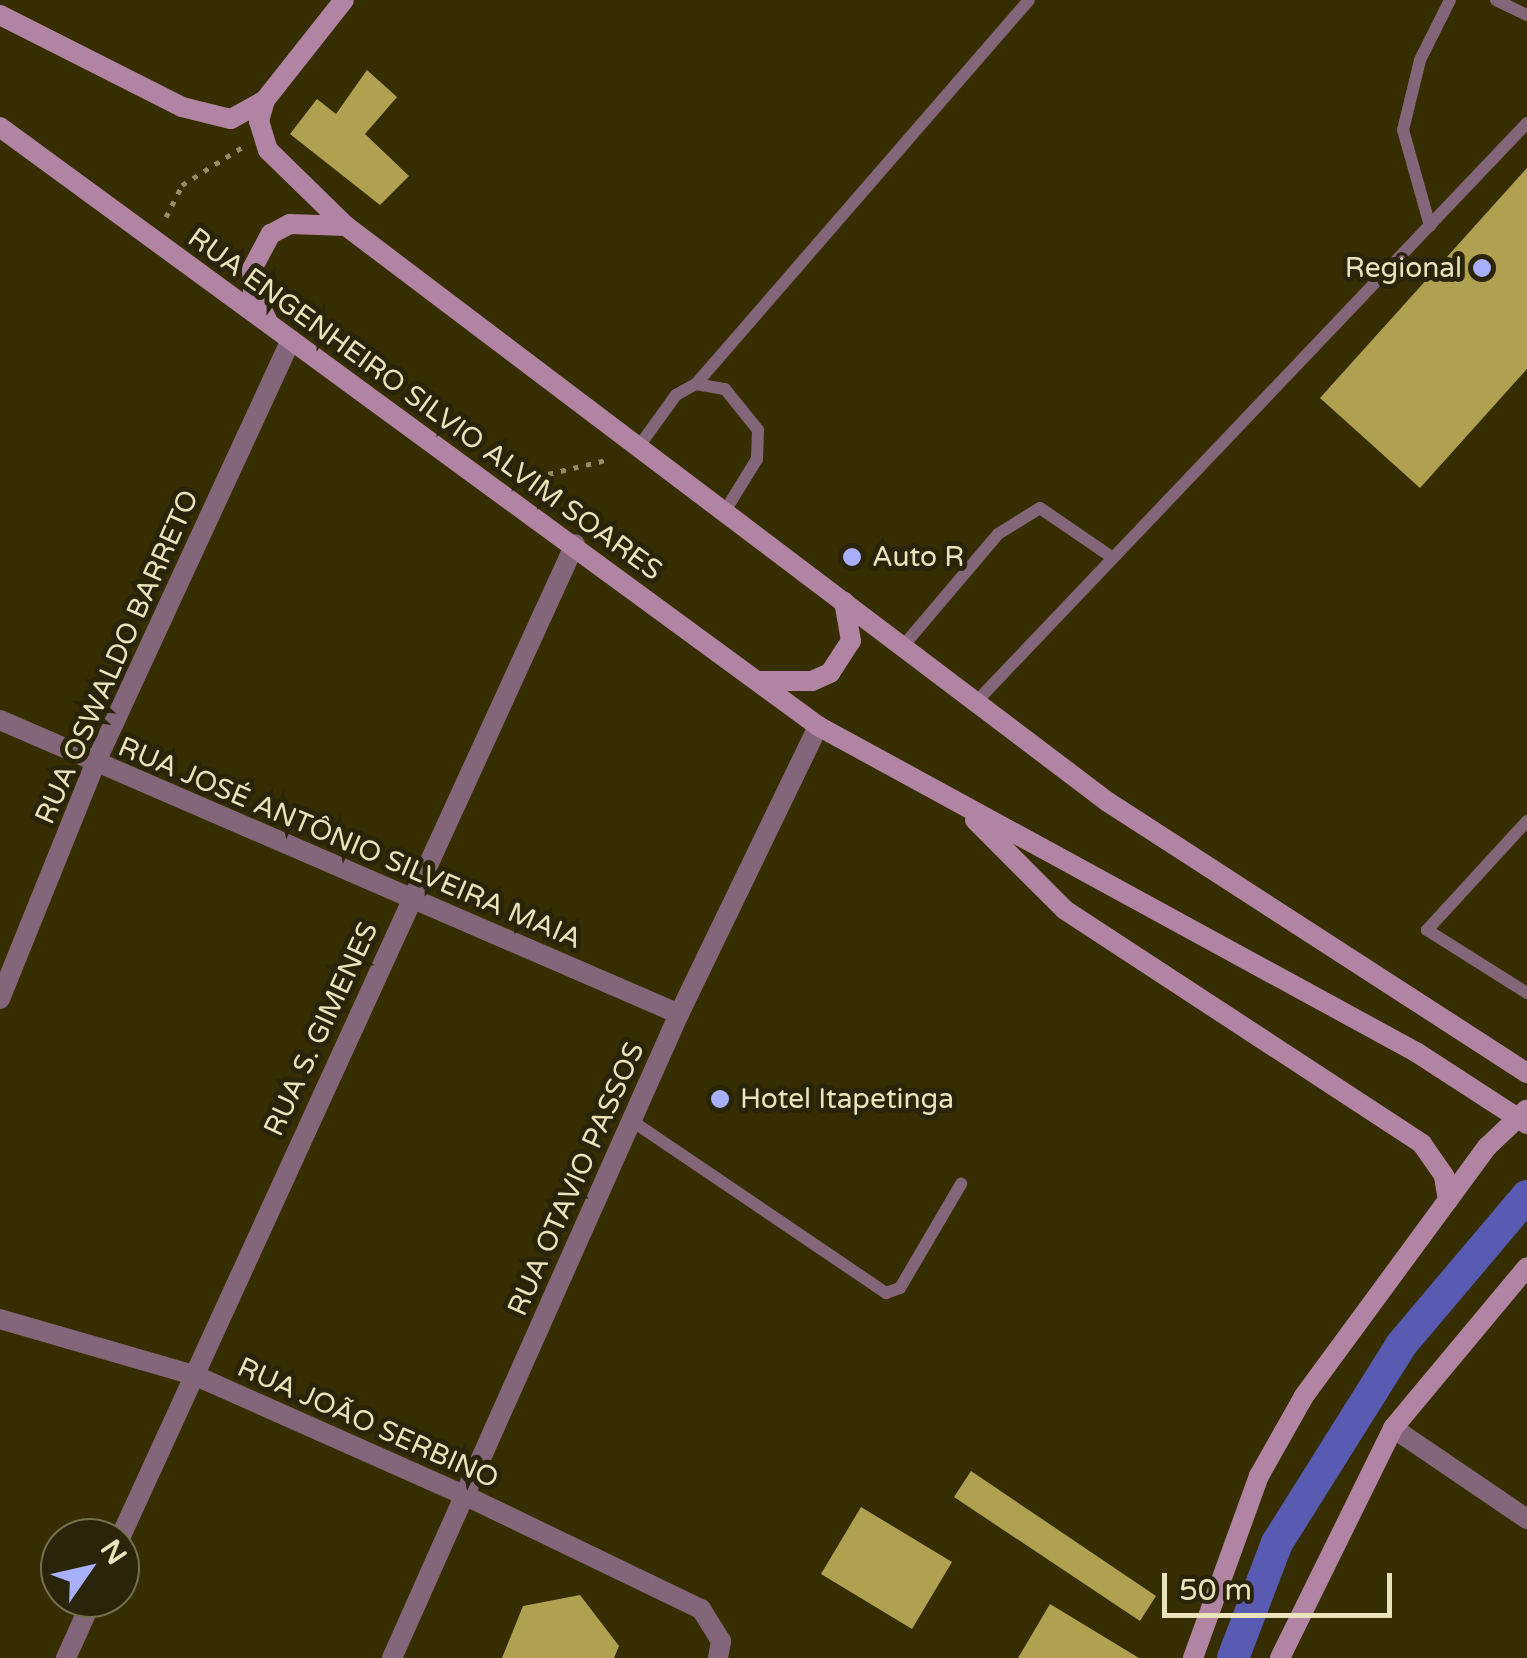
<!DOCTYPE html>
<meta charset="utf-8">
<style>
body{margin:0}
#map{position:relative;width:1527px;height:1658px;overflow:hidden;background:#362e00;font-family:"Varela Round",sans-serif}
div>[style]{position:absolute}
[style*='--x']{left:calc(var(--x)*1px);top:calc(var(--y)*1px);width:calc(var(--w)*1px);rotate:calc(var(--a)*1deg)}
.canal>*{height:32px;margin:-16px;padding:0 16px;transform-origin:16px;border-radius:16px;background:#585bb1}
.building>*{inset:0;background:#b0a151}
.path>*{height:5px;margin-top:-2.5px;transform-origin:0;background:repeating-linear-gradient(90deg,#948d62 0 5px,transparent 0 13px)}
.lane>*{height:12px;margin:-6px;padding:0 6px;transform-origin:6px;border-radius:6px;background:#836679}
.street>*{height:20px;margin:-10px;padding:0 10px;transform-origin:10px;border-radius:10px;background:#836679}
.secondary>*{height:20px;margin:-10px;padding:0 10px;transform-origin:10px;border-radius:10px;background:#b284a3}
.dots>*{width:28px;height:28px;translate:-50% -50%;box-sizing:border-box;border:5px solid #29240a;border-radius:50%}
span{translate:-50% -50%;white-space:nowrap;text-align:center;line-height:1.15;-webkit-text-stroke:10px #29240a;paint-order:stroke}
.poi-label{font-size:28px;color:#eae3bc}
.right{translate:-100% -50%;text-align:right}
.left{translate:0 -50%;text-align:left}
.street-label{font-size:28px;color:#eae3bc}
.north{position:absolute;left:40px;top:1518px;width:100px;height:100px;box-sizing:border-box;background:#29240a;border:2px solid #767051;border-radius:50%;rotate:56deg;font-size:28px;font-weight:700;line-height:40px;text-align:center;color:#eae3bc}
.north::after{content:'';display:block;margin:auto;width:35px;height:45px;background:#a8b0fc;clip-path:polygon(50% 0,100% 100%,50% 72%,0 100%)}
.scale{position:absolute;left:1162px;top:1573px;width:230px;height:45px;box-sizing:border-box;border:5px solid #eae3bc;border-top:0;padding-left:12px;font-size:30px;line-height:35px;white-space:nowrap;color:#eae3bc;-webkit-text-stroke:8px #29240a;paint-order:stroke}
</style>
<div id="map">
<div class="canal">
<div style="--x:1233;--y:1658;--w:123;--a:-69.1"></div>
<div style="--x:1277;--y:1543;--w:234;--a:-57.9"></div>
<div style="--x:1401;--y:1345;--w:195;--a:-49.8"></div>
</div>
<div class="building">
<div style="clip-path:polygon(367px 70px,397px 97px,365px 134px,409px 176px,380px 205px,290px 134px,317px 99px,336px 114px)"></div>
<div style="clip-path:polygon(1527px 168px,1527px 369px,1420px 488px,1320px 398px)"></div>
<div style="clip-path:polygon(971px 1471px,1156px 1596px,1140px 1621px,954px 1497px)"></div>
<div style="clip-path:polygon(861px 1507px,952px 1562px,912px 1629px,821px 1574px)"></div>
<div style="clip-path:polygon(580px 1595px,619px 1646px,614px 1658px,502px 1658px,523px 1606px)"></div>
<div style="clip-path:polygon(1050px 1604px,1139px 1658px,1018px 1658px)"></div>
</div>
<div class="path">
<div style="--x:166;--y:217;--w:36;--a:-63"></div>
<div style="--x:182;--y:185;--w:73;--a:-32.2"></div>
<div style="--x:523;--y:480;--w:89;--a:-13.6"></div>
</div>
<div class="lane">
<div style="--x:1496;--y:0;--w:34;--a:26"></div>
<div style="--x:1430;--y:226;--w:100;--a:-105.7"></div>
<div style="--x:1403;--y:130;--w:72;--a:-76.3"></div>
<div style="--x:1420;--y:60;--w:67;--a:-63.4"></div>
<div style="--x:696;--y:384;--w:508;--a:-49.07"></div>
<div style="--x:637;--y:449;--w:67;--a:-54.2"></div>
<div style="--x:676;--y:395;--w:23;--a:-29"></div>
<div style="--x:696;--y:384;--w:29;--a:10"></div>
<div style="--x:725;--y:389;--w:53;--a:51.2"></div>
<div style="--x:758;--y:430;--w:29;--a:92"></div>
<div style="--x:757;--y:459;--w:61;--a:121.6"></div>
<div style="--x:904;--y:645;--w:145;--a:-49.7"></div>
<div style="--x:998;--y:534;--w:49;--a:-31.8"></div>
<div style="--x:1040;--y:508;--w:85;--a:34.4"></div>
<div style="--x:977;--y:701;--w:798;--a:-46.42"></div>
<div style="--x:1527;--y:821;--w:148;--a:132.5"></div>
<div style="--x:1427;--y:930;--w:118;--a:32.2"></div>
<div style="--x:632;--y:1121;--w:307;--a:34.1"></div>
<div style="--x:886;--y:1293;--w:15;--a:-20"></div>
<div style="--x:900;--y:1288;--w:121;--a:-59.6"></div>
</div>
<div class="street">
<div style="--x:0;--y:720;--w:740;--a:23.41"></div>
<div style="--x:0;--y:999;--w:253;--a:-68"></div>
<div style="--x:95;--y:764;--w:467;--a:-65.2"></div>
<div style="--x:0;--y:1319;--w:202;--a:16.1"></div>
<div style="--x:194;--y:1375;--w:298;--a:24"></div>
<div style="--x:466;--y:1496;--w:261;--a:25.7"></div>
<div style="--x:701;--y:1609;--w:38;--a:58"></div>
<div style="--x:721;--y:1641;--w:17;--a:100"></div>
<div style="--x:1393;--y:1428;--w:162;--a:34.2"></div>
<div style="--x:120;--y:1538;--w:1093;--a:-65.4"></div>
<div style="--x:66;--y:1658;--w:66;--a:-65.8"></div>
<div style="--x:392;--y:1658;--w:705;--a:-65.98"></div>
<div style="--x:679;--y:1014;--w:320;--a:-64.2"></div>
</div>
<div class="secondary">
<div style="--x:0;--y:15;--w:204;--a:26.8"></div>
<div style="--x:182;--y:107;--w:50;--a:13.8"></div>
<div style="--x:231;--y:119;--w:39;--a:-29"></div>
<div style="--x:265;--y:100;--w:127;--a:-51.7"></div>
<div style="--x:265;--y:100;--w:22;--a:106"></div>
<div style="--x:259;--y:121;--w:30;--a:73"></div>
<div style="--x:268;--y:150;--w:109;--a:44.3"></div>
<div style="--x:346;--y:226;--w:955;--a:37.09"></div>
<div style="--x:1108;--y:802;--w:499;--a:32.9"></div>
<div style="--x:0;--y:127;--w:1014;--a:36.21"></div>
<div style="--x:818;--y:726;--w:681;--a:28.6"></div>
<div style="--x:1416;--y:1052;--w:132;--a:33"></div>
<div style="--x:267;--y:320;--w:33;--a:-115"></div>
<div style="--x:253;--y:290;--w:21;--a:-93"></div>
<div style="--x:252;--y:269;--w:40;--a:-62"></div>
<div style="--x:271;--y:234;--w:21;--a:-28"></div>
<div style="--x:290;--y:224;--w:56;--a:2"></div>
<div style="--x:759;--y:681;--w:53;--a:0"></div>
<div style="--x:812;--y:681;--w:20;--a:-24"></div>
<div style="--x:830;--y:673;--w:38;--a:-57"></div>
<div style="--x:851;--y:641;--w:40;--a:-100"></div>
<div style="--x:975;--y:820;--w:127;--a:45"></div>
<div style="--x:1065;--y:910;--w:427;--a:33.2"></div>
<div style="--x:1422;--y:1144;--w:39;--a:55"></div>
<div style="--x:1444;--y:1176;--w:25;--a:81"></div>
<div style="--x:1193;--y:1658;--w:194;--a:-70.1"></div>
<div style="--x:1259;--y:1476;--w:92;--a:-60.6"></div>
<div style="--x:1304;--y:1396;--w:309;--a:-53.7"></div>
<div style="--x:1487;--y:1147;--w:54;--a:-43.5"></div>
<div style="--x:1280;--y:1658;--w:256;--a:-63.8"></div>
<div style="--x:1393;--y:1428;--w:209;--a:-50.2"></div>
</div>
<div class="dots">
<div style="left:1482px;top:268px;background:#a8b0fc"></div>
<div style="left:852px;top:557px;background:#a8b0fc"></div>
<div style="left:720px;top:1099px;background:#a8b0fc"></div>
</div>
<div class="poi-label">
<span class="right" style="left:1462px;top:268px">Regional</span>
<span class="left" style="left:872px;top:557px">Auto R</span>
<span class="left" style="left:740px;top:1099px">Hotel Itapetinga</span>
</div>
<div class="street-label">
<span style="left:425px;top:404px;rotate:36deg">RUA ENGENHEIRO SILVIO ALVIM SOARES</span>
<span style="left:117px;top:657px;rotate:-66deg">RUA OSWALDO BARRETO</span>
<span style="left:350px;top:843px;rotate:23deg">RUA JOSÉ ANTÔNIO SILVEIRA MAIA</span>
<span style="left:321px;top:1029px;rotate:-65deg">RUA S. GIMENES</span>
<span style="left:576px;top:1179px;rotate:-66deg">RUA OTAVIO PASSOS</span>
<span style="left:368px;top:1423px;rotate:24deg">RUA JOÃO SERBINO</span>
</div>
<div class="north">N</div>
<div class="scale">50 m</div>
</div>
